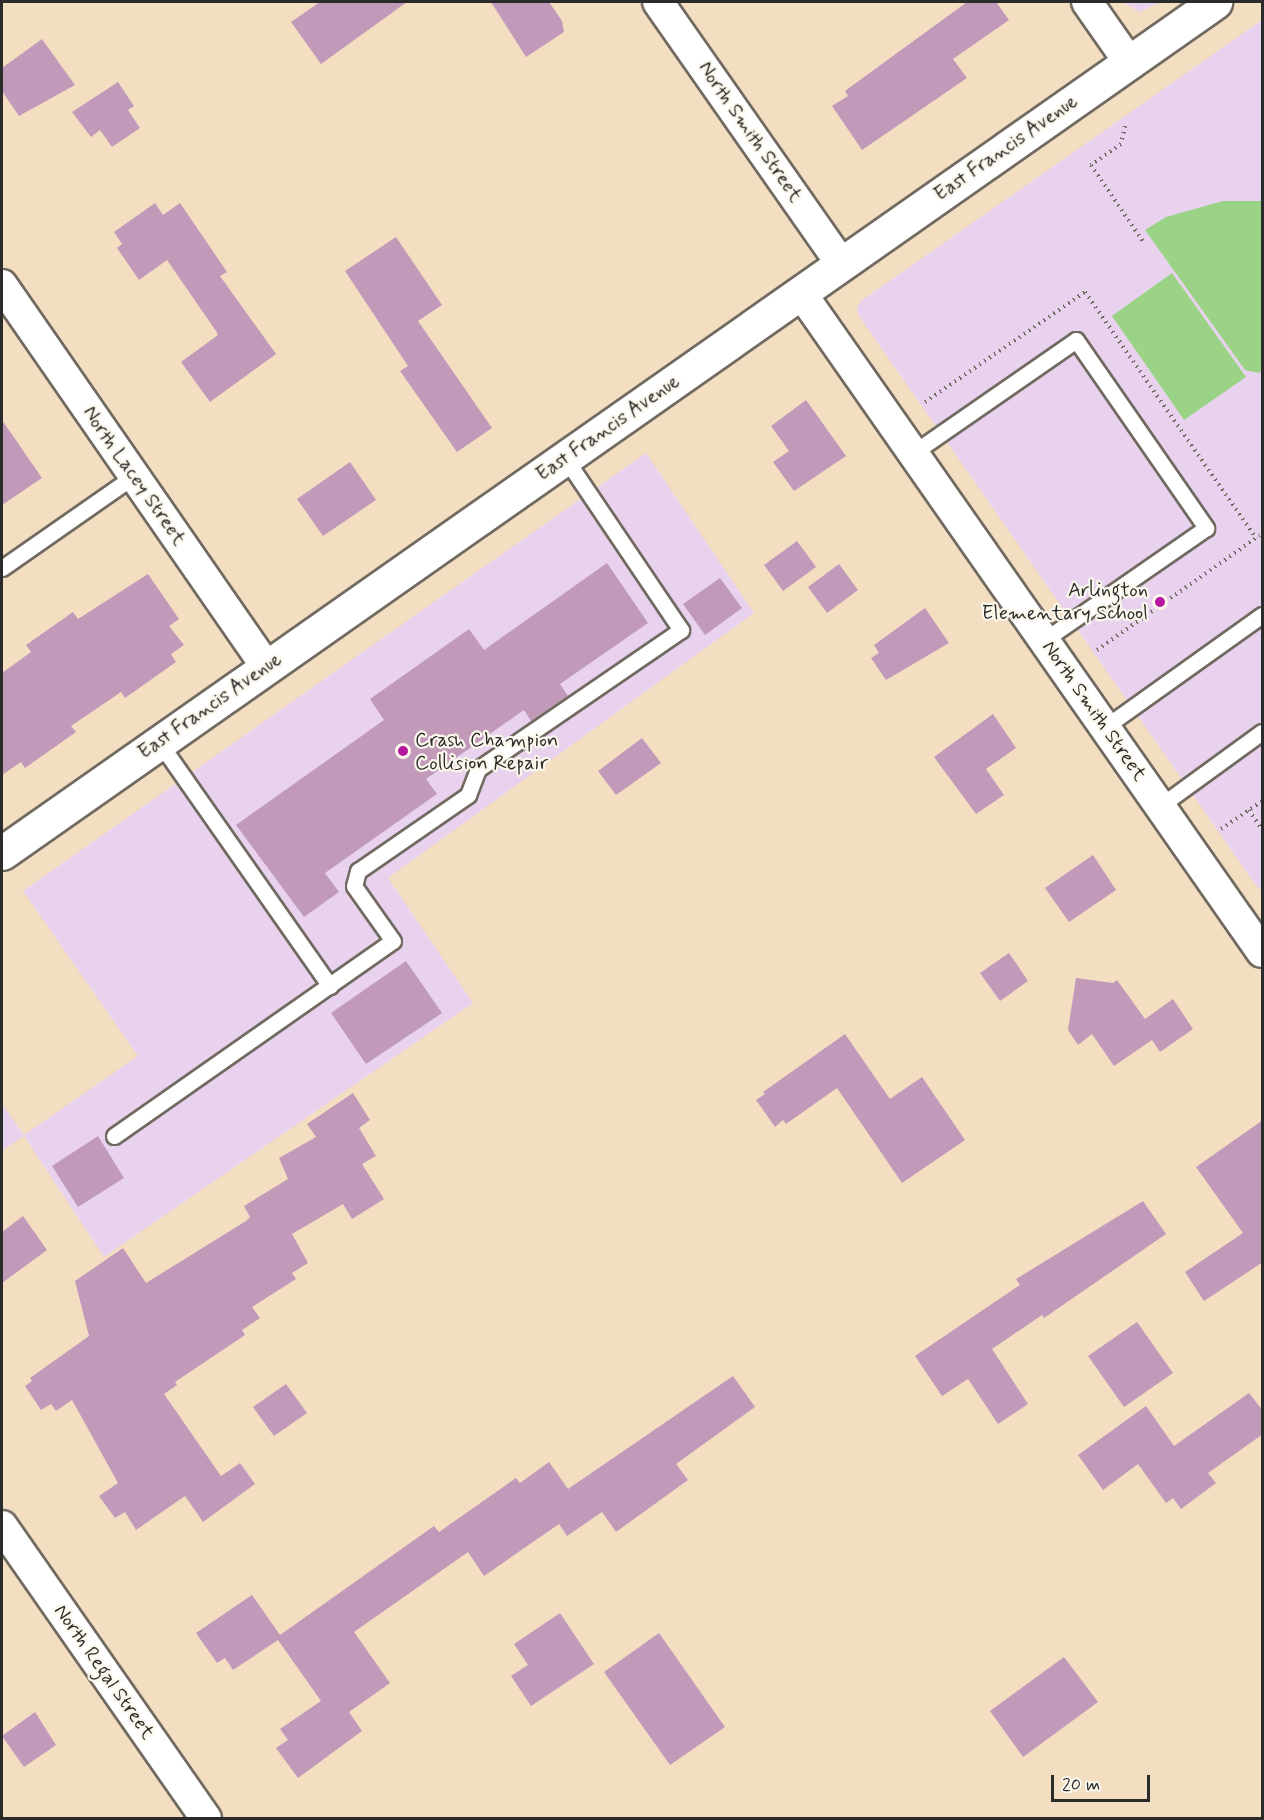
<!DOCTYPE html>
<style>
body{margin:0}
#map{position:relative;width:1264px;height:1820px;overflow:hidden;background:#f3dec1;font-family:Mynerve,sans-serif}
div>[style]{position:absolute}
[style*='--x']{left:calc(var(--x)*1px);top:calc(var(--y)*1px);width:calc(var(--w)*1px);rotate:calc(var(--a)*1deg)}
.built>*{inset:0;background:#e8d2ee}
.green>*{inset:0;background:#9ad385}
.building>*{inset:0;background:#c19aba}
.path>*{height:4px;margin-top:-2px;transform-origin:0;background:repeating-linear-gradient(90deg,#716a60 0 1.5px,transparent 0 6px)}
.roads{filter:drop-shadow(2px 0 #716a60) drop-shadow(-2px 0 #716a60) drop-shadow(0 2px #716a60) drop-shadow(0 -2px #716a60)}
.lane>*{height:15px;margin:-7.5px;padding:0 7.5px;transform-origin:7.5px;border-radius:7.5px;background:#fff}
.street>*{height:30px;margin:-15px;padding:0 15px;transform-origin:15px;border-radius:15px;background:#fff}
.primary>*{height:33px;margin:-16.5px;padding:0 16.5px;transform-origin:16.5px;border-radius:16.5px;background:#fff}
.dots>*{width:16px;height:16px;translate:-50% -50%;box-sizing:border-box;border:3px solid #fbf7ec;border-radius:50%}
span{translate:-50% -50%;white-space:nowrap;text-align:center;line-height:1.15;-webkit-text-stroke:4.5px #fbf7ec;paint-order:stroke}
.street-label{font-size:20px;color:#2b2b2b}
.poi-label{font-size:20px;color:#2b2b2b}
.right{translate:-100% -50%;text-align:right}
.left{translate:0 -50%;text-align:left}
.frame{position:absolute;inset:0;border:3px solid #2b2b2b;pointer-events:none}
.scale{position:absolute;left:1051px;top:1775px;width:99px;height:27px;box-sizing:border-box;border:3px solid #2b2b2b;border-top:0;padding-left:8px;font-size:18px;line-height:21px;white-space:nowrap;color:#2b2b2b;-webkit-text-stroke:4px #fbf7ec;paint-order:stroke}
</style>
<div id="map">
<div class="built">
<div style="clip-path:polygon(1122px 2px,1160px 2px,1140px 12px)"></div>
<div style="clip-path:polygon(1262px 20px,1262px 890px,1257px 887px,859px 316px,857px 308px,861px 301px)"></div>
<div style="clip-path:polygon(646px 453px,754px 613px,388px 878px,473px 1003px,104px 1257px,24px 1136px,2px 1151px,2px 1104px,24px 1135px,138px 1056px,23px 891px)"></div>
</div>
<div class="green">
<div style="clip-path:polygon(1223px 201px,1262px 201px,1262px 370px,1259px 373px,1245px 370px,1145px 230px,1166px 217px)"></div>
<div style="clip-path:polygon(1172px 273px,1246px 377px,1184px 420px,1112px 316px)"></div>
</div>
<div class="building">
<div style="clip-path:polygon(320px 2px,407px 2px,321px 64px,291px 22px)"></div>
<div style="clip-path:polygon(491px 2px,549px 2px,562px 21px,564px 32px,526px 57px)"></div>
<div style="clip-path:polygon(967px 2px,996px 2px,1009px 20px,953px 59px,967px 78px,862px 150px,832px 106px,848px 96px,845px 91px)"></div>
<div style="clip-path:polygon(42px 39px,75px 85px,19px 116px,2px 91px,2px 68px)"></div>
<div style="clip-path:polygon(118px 82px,134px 106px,128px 110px,140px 128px,112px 147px,100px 130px,91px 137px,72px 112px)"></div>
<div style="clip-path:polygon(155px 203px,163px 215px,180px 203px,227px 272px,220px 276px,276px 354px,210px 402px,181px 362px,218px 335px,216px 331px,167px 260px,139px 280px,117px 248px,122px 244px,114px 232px)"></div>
<div style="clip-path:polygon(396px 237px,442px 305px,418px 321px,492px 428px,457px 452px,400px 371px,408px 366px,345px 271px)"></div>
<div style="clip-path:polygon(806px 400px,846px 456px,794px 491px,773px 462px,789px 451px,771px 426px)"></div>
<div style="clip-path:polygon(2px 420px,42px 478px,2px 505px)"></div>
<div style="clip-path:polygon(350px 462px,376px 500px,323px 536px,297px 499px)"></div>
<div style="clip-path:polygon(797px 541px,816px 567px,783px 591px,764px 565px)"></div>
<div style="clip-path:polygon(607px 563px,648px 623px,560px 684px,568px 696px,531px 721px,524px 710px,426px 779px,437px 794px,325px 873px,339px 892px,304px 917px,236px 825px,384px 720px,370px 699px,469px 629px,484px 650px)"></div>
<div style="clip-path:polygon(839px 564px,858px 590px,827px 613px,808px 587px)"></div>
<div style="clip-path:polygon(148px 574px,179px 619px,169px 626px,184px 645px,171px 654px,176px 662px,125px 698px,121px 692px,71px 726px,76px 732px,25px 768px,21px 762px,2px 775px,2px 673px,31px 652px,26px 645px,73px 612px,78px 619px)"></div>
<div style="clip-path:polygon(720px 578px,742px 608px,705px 635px,683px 604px)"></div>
<div style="clip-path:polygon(925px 608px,949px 643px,886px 680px,871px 658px,879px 653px,874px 645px)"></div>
<div style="clip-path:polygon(993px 714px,1016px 748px,986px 769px,1004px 795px,976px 814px,934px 757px)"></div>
<div style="clip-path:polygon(642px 738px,661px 763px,616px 795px,598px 771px)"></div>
<div style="clip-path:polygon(1093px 855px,1116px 890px,1069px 922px,1045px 888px)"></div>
<div style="clip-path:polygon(1009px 953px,1028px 981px,1000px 1001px,980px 973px)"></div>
<div style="clip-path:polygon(406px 961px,442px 1013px,366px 1064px,331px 1013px)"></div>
<div style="clip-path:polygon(1076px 978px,1113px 983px,1117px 980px,1145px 1019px,1173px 999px,1193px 1029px,1160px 1052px,1152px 1040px,1114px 1066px,1092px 1034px,1078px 1045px,1068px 1030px)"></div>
<div style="clip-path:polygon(845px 1034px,890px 1099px,922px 1077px,965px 1140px,902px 1183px,837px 1088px,786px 1124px,783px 1120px,775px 1127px,756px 1100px,765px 1094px,763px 1092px)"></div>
<div style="clip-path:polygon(353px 1093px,370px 1120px,359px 1128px,376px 1156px,362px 1164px,384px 1199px,352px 1219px,343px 1204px,292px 1234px,308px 1263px,292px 1273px,296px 1279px,252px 1307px,260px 1318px,242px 1330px,245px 1335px,175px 1382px,177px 1385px,164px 1394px,221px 1476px,240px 1463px,255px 1484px,203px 1522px,185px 1496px,136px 1530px,125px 1512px,115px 1518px,99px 1496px,118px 1483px,72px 1400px,56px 1411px,51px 1404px,41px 1410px,25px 1386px,32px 1381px,30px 1378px,89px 1336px,75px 1281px,123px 1248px,146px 1283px,246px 1221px,250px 1217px,244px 1206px,288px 1179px,279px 1158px,316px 1137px,307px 1124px)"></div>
<div style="clip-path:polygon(1263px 1120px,1263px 1262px,1204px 1301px,1185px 1272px,1243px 1233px,1196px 1167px)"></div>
<div style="clip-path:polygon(98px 1136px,124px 1178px,78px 1207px,52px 1166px)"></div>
<div style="clip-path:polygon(1143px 1201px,1166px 1234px,1044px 1318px,1042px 1315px,992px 1349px,1028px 1404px,998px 1424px,968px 1379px,942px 1396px,915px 1356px,1020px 1285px,1016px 1279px)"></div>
<div style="clip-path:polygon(23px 1216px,47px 1250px,2px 1283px,2px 1232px)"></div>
<div style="clip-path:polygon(1137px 1322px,1173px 1373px,1124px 1407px,1088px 1356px)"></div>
<div style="clip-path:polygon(733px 1376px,755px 1407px,676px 1464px,688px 1480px,616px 1532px,602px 1512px,567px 1536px,559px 1524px,484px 1576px,468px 1552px,354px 1632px,390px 1683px,349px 1712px,362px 1731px,298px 1778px,276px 1748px,288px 1740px,280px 1729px,321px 1701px,278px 1640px,233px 1670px,225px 1658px,217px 1663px,196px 1633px,252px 1595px,280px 1635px,434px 1526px,439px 1532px,516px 1478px,520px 1483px,549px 1462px,568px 1489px)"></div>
<div style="clip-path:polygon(286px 1384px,307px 1413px,274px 1436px,253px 1407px)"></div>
<div style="clip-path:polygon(1249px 1393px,1263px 1411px,1263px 1434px,1208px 1473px,1216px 1483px,1181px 1509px,1173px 1498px,1166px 1503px,1138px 1464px,1103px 1490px,1078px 1455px,1146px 1406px,1174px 1446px)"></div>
<div style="clip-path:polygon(560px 1613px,594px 1664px,531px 1706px,511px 1676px,528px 1665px,514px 1644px)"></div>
<div style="clip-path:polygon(659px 1633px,725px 1727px,670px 1765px,604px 1672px)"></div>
<div style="clip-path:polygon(1064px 1657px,1098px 1702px,1023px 1757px,990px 1711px)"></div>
<div style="clip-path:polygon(35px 1712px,56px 1745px,24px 1767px,2px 1736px)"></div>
</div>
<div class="path">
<div style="--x:1125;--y:126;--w:18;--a:103"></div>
<div style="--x:1121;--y:144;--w:37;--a:145"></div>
<div style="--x:1091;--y:165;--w:94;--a:55.8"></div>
<div style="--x:925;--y:402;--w:194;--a:-34.5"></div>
<div style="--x:1085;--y:292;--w:300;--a:55.2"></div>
<div style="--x:1097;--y:650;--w:199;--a:-35.2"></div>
<div style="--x:1249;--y:810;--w:24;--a:57"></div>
<div style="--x:1221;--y:829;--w:50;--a:-34.3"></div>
</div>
<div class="roads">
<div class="lane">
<div style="--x:913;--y:453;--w:198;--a:-34.7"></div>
<div style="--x:1076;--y:340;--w:229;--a:55.3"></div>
<div style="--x:1206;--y:528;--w:197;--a:145.3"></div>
<div style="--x:2;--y:568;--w:161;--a:-34.9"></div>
<div style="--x:1105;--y:727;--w:193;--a:-35.5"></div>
<div style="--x:159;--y:742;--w:298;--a:55"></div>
<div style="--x:1160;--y:806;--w:126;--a:-36"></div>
<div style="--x:114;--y:1136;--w:340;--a:-35"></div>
<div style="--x:393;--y:941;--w:67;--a:-125.3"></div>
<div style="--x:354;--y:886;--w:16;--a:-75"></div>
<div style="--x:358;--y:871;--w:134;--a:-34.6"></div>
<div style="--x:468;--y:795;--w:28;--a:-69"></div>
<div style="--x:478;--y:769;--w:246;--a:-34.4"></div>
<div style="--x:681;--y:630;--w:207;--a:-124"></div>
</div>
<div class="street">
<div style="--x:658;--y:2;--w:319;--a:55"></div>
<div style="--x:1087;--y:2;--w:73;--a:55"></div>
<div style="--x:2;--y:285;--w:465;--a:55.3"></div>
<div style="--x:801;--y:293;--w:804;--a:55.03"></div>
<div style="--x:2;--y:1526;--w:356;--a:55.1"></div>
</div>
<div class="primary">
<div style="--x:2;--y:853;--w:1482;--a:-35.05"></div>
</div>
</div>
<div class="dots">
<div style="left:1160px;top:602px;background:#b5179e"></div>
<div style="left:403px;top:751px;background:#b5179e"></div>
</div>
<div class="street-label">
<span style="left:750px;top:132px;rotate:55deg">North Smith Street</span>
<span style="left:1006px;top:148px;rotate:-35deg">East Francis Avenue</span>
<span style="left:608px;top:428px;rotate:-35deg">East Francis Avenue</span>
<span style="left:134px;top:476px;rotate:55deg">North Lacey Street</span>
<span style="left:210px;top:706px;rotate:-35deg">East Francis Avenue</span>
<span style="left:1094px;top:711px;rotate:55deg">North Smith Street</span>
<span style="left:104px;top:1672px;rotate:55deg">North Regal Street</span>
</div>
<div class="poi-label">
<span class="right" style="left:1148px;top:602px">Arlington<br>Elementary School</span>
<span class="left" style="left:415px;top:752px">Crash Champion<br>Collision Repair</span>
</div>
<div class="frame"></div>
<div class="scale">20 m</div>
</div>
